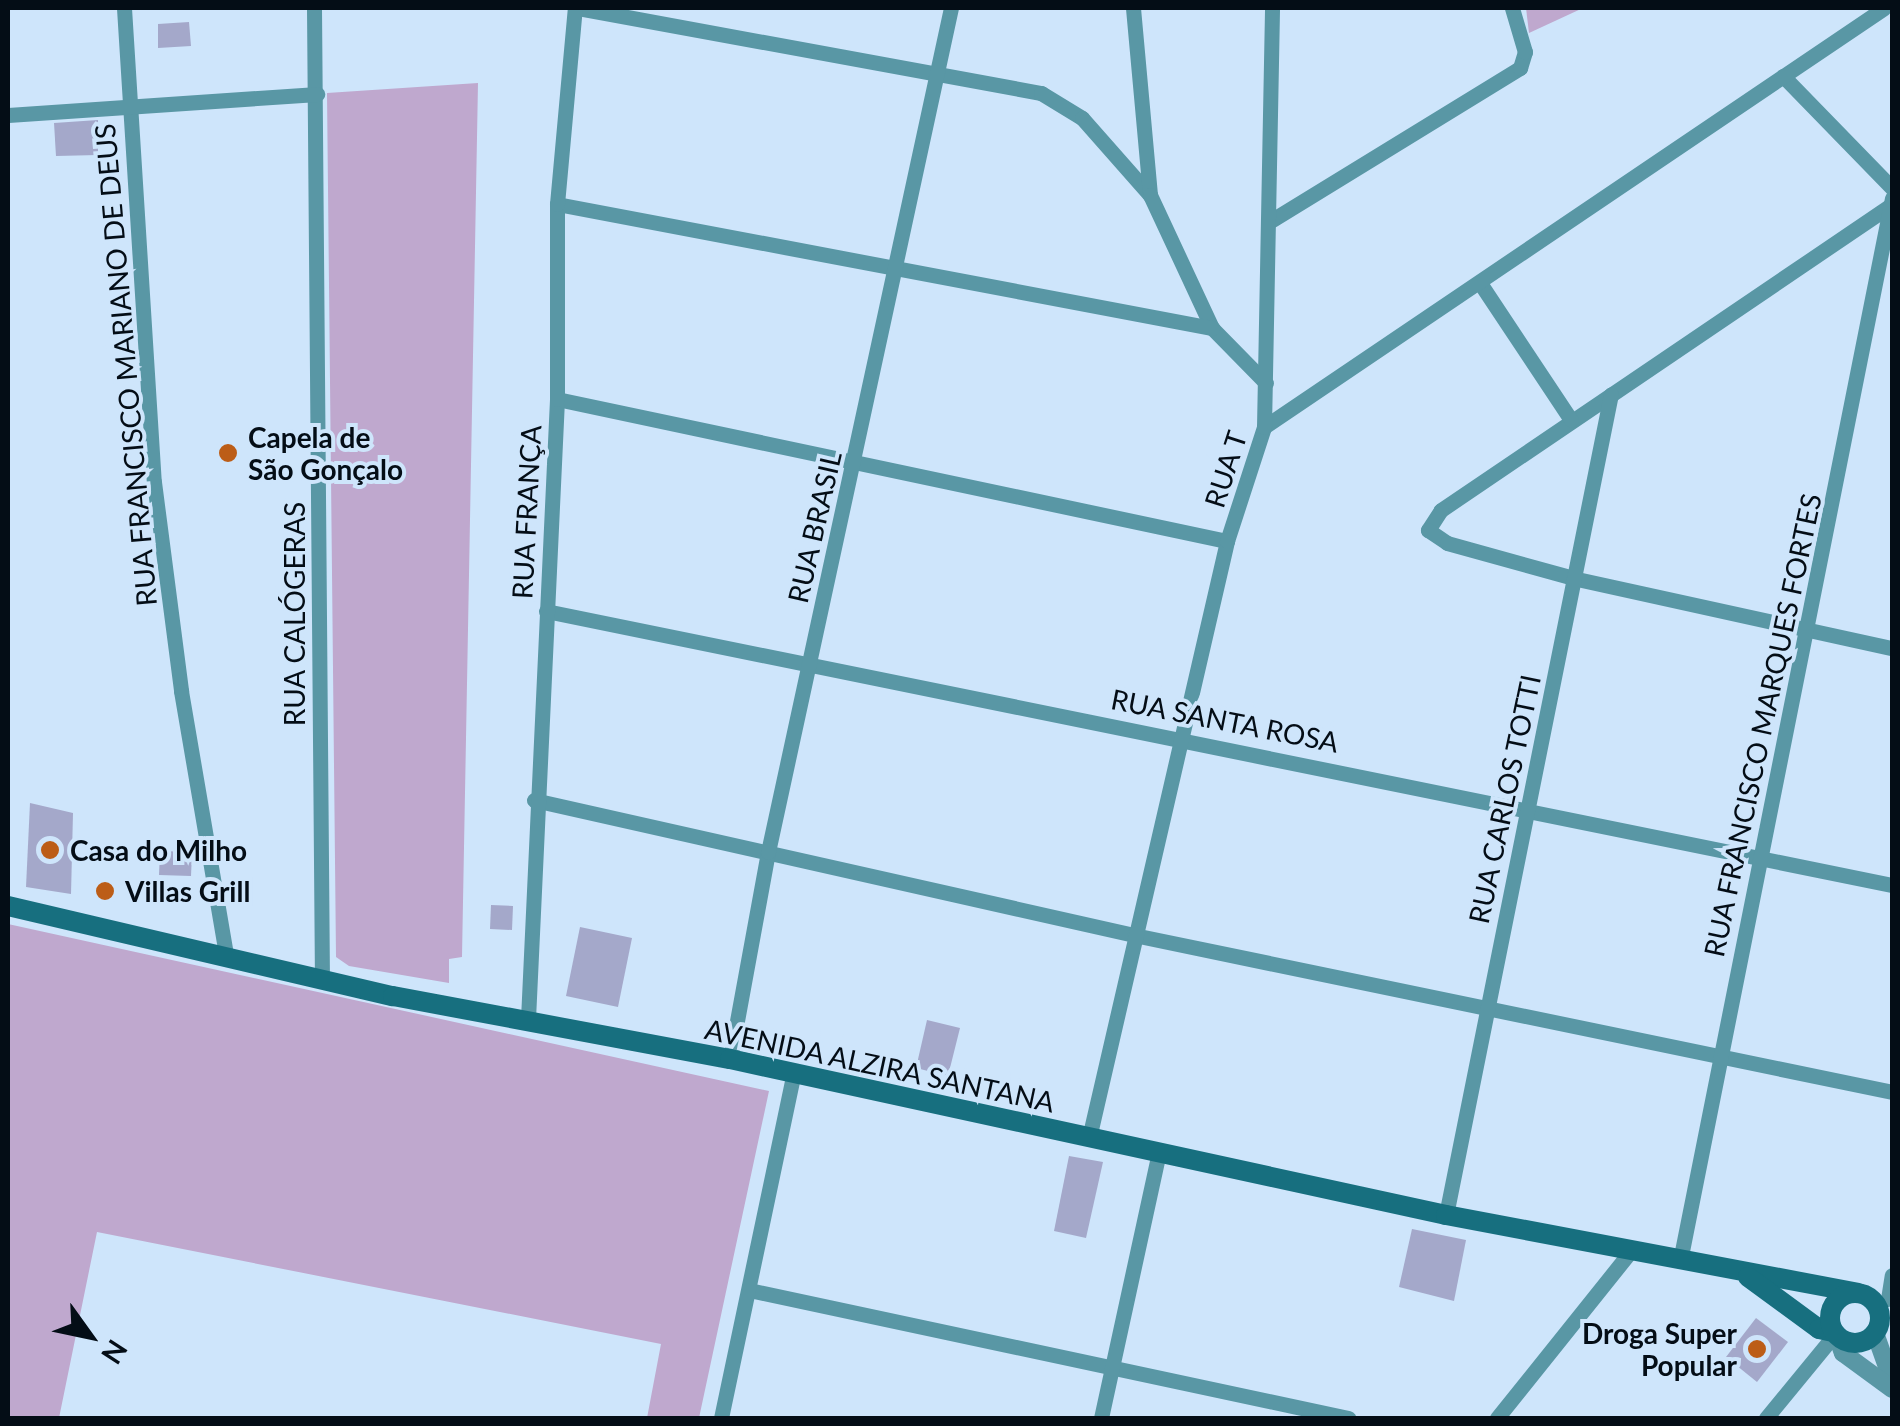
<!DOCTYPE html>
<meta charset="utf-8">
<style>
body{margin:0}
#map{position:relative;width:1900px;height:1426px;overflow:hidden;background:#cee5fb;font-family:Lato,sans-serif}
div>[style]{position:absolute}
[style*='--x']{left:calc(var(--x)*1px);top:calc(var(--y)*1px);width:calc(var(--w)*1px);rotate:calc(var(--a)*1deg)}
.green>*{inset:0;background:#bfa8ce}
.stream>*{height:5px;margin:-2.5px;padding:0 2.5px;transform-origin:2.5px;border-radius:2.5px;background:#5cb6a7}
.building>*{inset:0;background:#a4a8ca}
.minor>*{height:15px;margin:-7.5px;padding:0 7.5px;transform-origin:7.5px;border-radius:7.5px;background:#5997a5}
.tertiary>*{height:18px;margin:-9px;padding:0 9px;transform-origin:9px;border-radius:9px;background:#5997a5}
.secondary>*{height:20px;margin:-10px;padding:0 10px;transform-origin:10px;border-radius:10px;background:#176f7f}
.secondary>.ring{margin:-10px;padding:0;box-sizing:content-box;background:none;border:20px solid #176f7f;border-radius:50%}
.dots>*{width:28px;height:28px;translate:-50% -50%;box-sizing:border-box;border:5px solid #cee5fb;border-radius:50%}
span{translate:-50% -50%;white-space:nowrap;text-align:center;line-height:1.15;-webkit-text-stroke:8px #cee5fb;paint-order:stroke}
.street-label{font-size:28px;color:#040d16}
.poi-label{font-size:28px;color:#040d16;font-weight:700}
.left{translate:0 -50%;text-align:left}
.right{translate:-100% -50%;text-align:right}
.frame{position:absolute;inset:0;border:10px solid #040d16;pointer-events:none}
.north{position:absolute;left:40px;top:1286px;width:100px;height:100px;-webkit-text-stroke:8px #cee5fb;paint-order:stroke;rotate:123deg;font-size:28px;font-weight:700;line-height:40px;text-align:center;color:#040d16}
.north::after{content:'';display:block;margin:auto;width:35px;height:45px;background:#040d16;clip-path:polygon(50% 0,100% 100%,50% 72%,0 100%)}
</style>
<div id="map">
<div class="green">
<div style="clip-path:polygon(1526px 8px,1583px 8px,1529px 33px)"></div>
<div style="clip-path:polygon(478px 83px,462px 957px,449px 959px,449px 983px,349px 966px,336px 957px,327px 93px)"></div>
<div style="clip-path:polygon(8px 924px,769px 1091px,699px 1418px,647px 1418px,661px 1344px,97px 1232px,59px 1418px,8px 1418px)"></div>
</div>
<div class="stream">
<div style="--x:1891;--y:8;--w:1;--a:0"></div>
</div>
<div class="building">
<div style="clip-path:polygon(189px 22px,191px 46px,158px 48px,158px 24px)"></div>
<div style="clip-path:polygon(98px 120px,98px 155px,56px 156px,54px 123px)"></div>
<div style="clip-path:polygon(30px 803px,73px 813px,71px 894px,26px 887px)"></div>
<div style="clip-path:polygon(160px 851px,192px 852px,191px 876px,159px 875px)"></div>
<div style="clip-path:polygon(491px 905px,513px 906px,512px 930px,490px 929px)"></div>
<div style="clip-path:polygon(580px 927px,632px 938px,618px 1007px,566px 996px)"></div>
<div style="clip-path:polygon(927px 1020px,960px 1028px,948px 1076px,916px 1068px)"></div>
<div style="clip-path:polygon(1069px 1156px,1103px 1162px,1086px 1238px,1054px 1231px)"></div>
<div style="clip-path:polygon(1412px 1229px,1466px 1240px,1454px 1301px,1399px 1287px)"></div>
<div style="clip-path:polygon(1756px 1318px,1788px 1342px,1757px 1382px,1726px 1357px)"></div>
</div>
<div class="minor">
<div style="--x:124;--y:8;--w:475;--a:86.4"></div>
<div style="--x:154;--y:482;--w:211;--a:82.6"></div>
<div style="--x:181;--y:691;--w:267;--a:80.3"></div>
<div style="--x:314;--y:8;--w:973;--a:89.53"></div>
<div style="--x:578;--y:8;--w:471;--a:10.4"></div>
<div style="--x:1041;--y:93;--w:48;--a:31.4"></div>
<div style="--x:1082;--y:118;--w:103;--a:48.6"></div>
<div style="--x:1133;--y:8;--w:188;--a:84.8"></div>
<div style="--x:1150;--y:195;--w:147;--a:65"></div>
<div style="--x:1212;--y:328;--w:77;--a:45.5"></div>
<div style="--x:1783;--y:76;--w:156;--a:45.8"></div>
<div style="--x:8;--y:115;--w:310;--a:-3.9"></div>
<div style="--x:557;--y:204;--w:667;--a:10.72"></div>
<div style="--x:1891;--y:205;--w:544;--a:145.87"></div>
<div style="--x:1441;--y:510;--w:24;--a:123"></div>
<div style="--x:1428;--y:530;--w:23;--a:34"></div>
<div style="--x:1447;--y:543;--w:135;--a:15.5"></div>
<div style="--x:1577;--y:579;--w:322;--a:12.4"></div>
<div style="--x:1272;--y:220;--w:291;--a:-31.5"></div>
<div style="--x:1520;--y:68;--w:17;--a:-73"></div>
<div style="--x:1525;--y:52;--w:46;--a:-106.5"></div>
<div style="--x:1480;--y:283;--w:164;--a:56.4"></div>
<div style="--x:557;--y:399;--w:685;--a:11.97"></div>
<div style="--x:1264;--y:427;--w:748;--a:-34.05"></div>
<div style="--x:546;--y:611;--w:1374;--a:11.51"></div>
<div style="--x:534;--y:800;--w:615;--a:12.68"></div>
<div style="--x:1134;--y:935;--w:774;--a:11.7"></div>
<div style="--x:528;--y:1019;--w:621;--a:-87.32"></div>
<div style="--x:557;--y:399;--w:195;--a:-90"></div>
<div style="--x:557;--y:204;--w:197;--a:-84.8"></div>
<div style="--x:730;--y:1059;--w:210;--a:-79.6"></div>
<div style="--x:768;--y:852;--w:864;--a:-77.77"></div>
<div style="--x:1089;--y:1138;--w:613;--a:-76.98"></div>
<div style="--x:1227;--y:541;--w:120;--a:-72"></div>
<div style="--x:1264;--y:427;--w:419;--a:-88.9"></div>
<div style="--x:1446;--y:1215;--w:837;--a:-78.64"></div>
<div style="--x:1680;--y:1261;--w:1084;--a:-78.72"></div>
<div style="--x:749;--y:1290;--w:613;--a:12.06"></div>
<div style="--x:1888;--y:1299;--w:24;--a:-81"></div>
<div style="--x:721;--y:1418;--w:354;--a:-78.1"></div>
<div style="--x:1101;--y:1418;--w:271;--a:-77.7"></div>
<div style="--x:1497;--y:1418;--w:213;--a:-51.3"></div>
<div style="--x:1766;--y:1418;--w:109;--a:-50.6"></div>
</div>
<div class="tertiary">
<div style="--x:1875;--y:1333;--w:51;--a:70.5"></div>
<div style="--x:1837;--y:1336;--w:18;--a:71"></div>
<div style="--x:1843;--y:1353;--w:61;--a:36.3"></div>
</div>
<div class="secondary">
<div style="--x:8;--y:906;--w:395;--a:13.2"></div>
<div style="--x:393;--y:996;--w:343;--a:10.6"></div>
<div style="--x:730;--y:1059;--w:733;--a:12.29"></div>
<div style="--x:1446;--y:1215;--w:419;--a:10.7"></div>
<div style="--x:1748;--y:1277;--w:88;--a:36.2"></div>
<div style="--x:1819;--y:1329;--w:14;--a:12"></div>
<div class="ring" style="left:1830px;top:1293px;width:30px;height:30px"></div>
</div>
<div class="dots">
<div style="left:228px;top:453px;background:#bc5d17"></div>
<div style="left:50px;top:850px;background:#bc5d17"></div>
<div style="left:105px;top:891px;background:#bc5d17"></div>
<div style="left:1757px;top:1349px;background:#bc5d17"></div>
</div>
<div class="street-label">
<span style="left:125px;top:365px;rotate:-95deg">RUA FRANCISCO MARIANO DE DEUS</span>
<span style="left:1225px;top:469px;rotate:-72deg">RUA T</span>
<span style="left:526px;top:512px;rotate:-87deg">RUA FRANÇA</span>
<span style="left:814px;top:527px;rotate:-77deg">RUA BRASIL</span>
<span style="left:294px;top:614px;rotate:-90deg">RUA CALÓGERAS</span>
<span style="left:1225px;top:720px;rotate:11deg">RUA SANTA ROSA</span>
<span style="left:1762px;top:725px;rotate:-78deg">RUA FRANCISCO MARQUES FORTES</span>
<span style="left:1504px;top:799px;rotate:-78deg">RUA CARLOS TOTTI</span>
<span style="left:880px;top:1065px;rotate:12deg">AVENIDA ALZIRA SANTANA</span>
</div>
<div class="poi-label">
<span class="left" style="left:248px;top:453px">Capela de<br>São Gonçalo</span>
<span class="left" style="left:70px;top:850px">Casa do Milho</span>
<span class="left" style="left:125px;top:891px">Villas Grill</span>
<span class="right" style="left:1737px;top:1349px">Droga Super<br>Popular</span>
</div>
<div class="frame"></div>
<div class="north">N</div>
</div>
